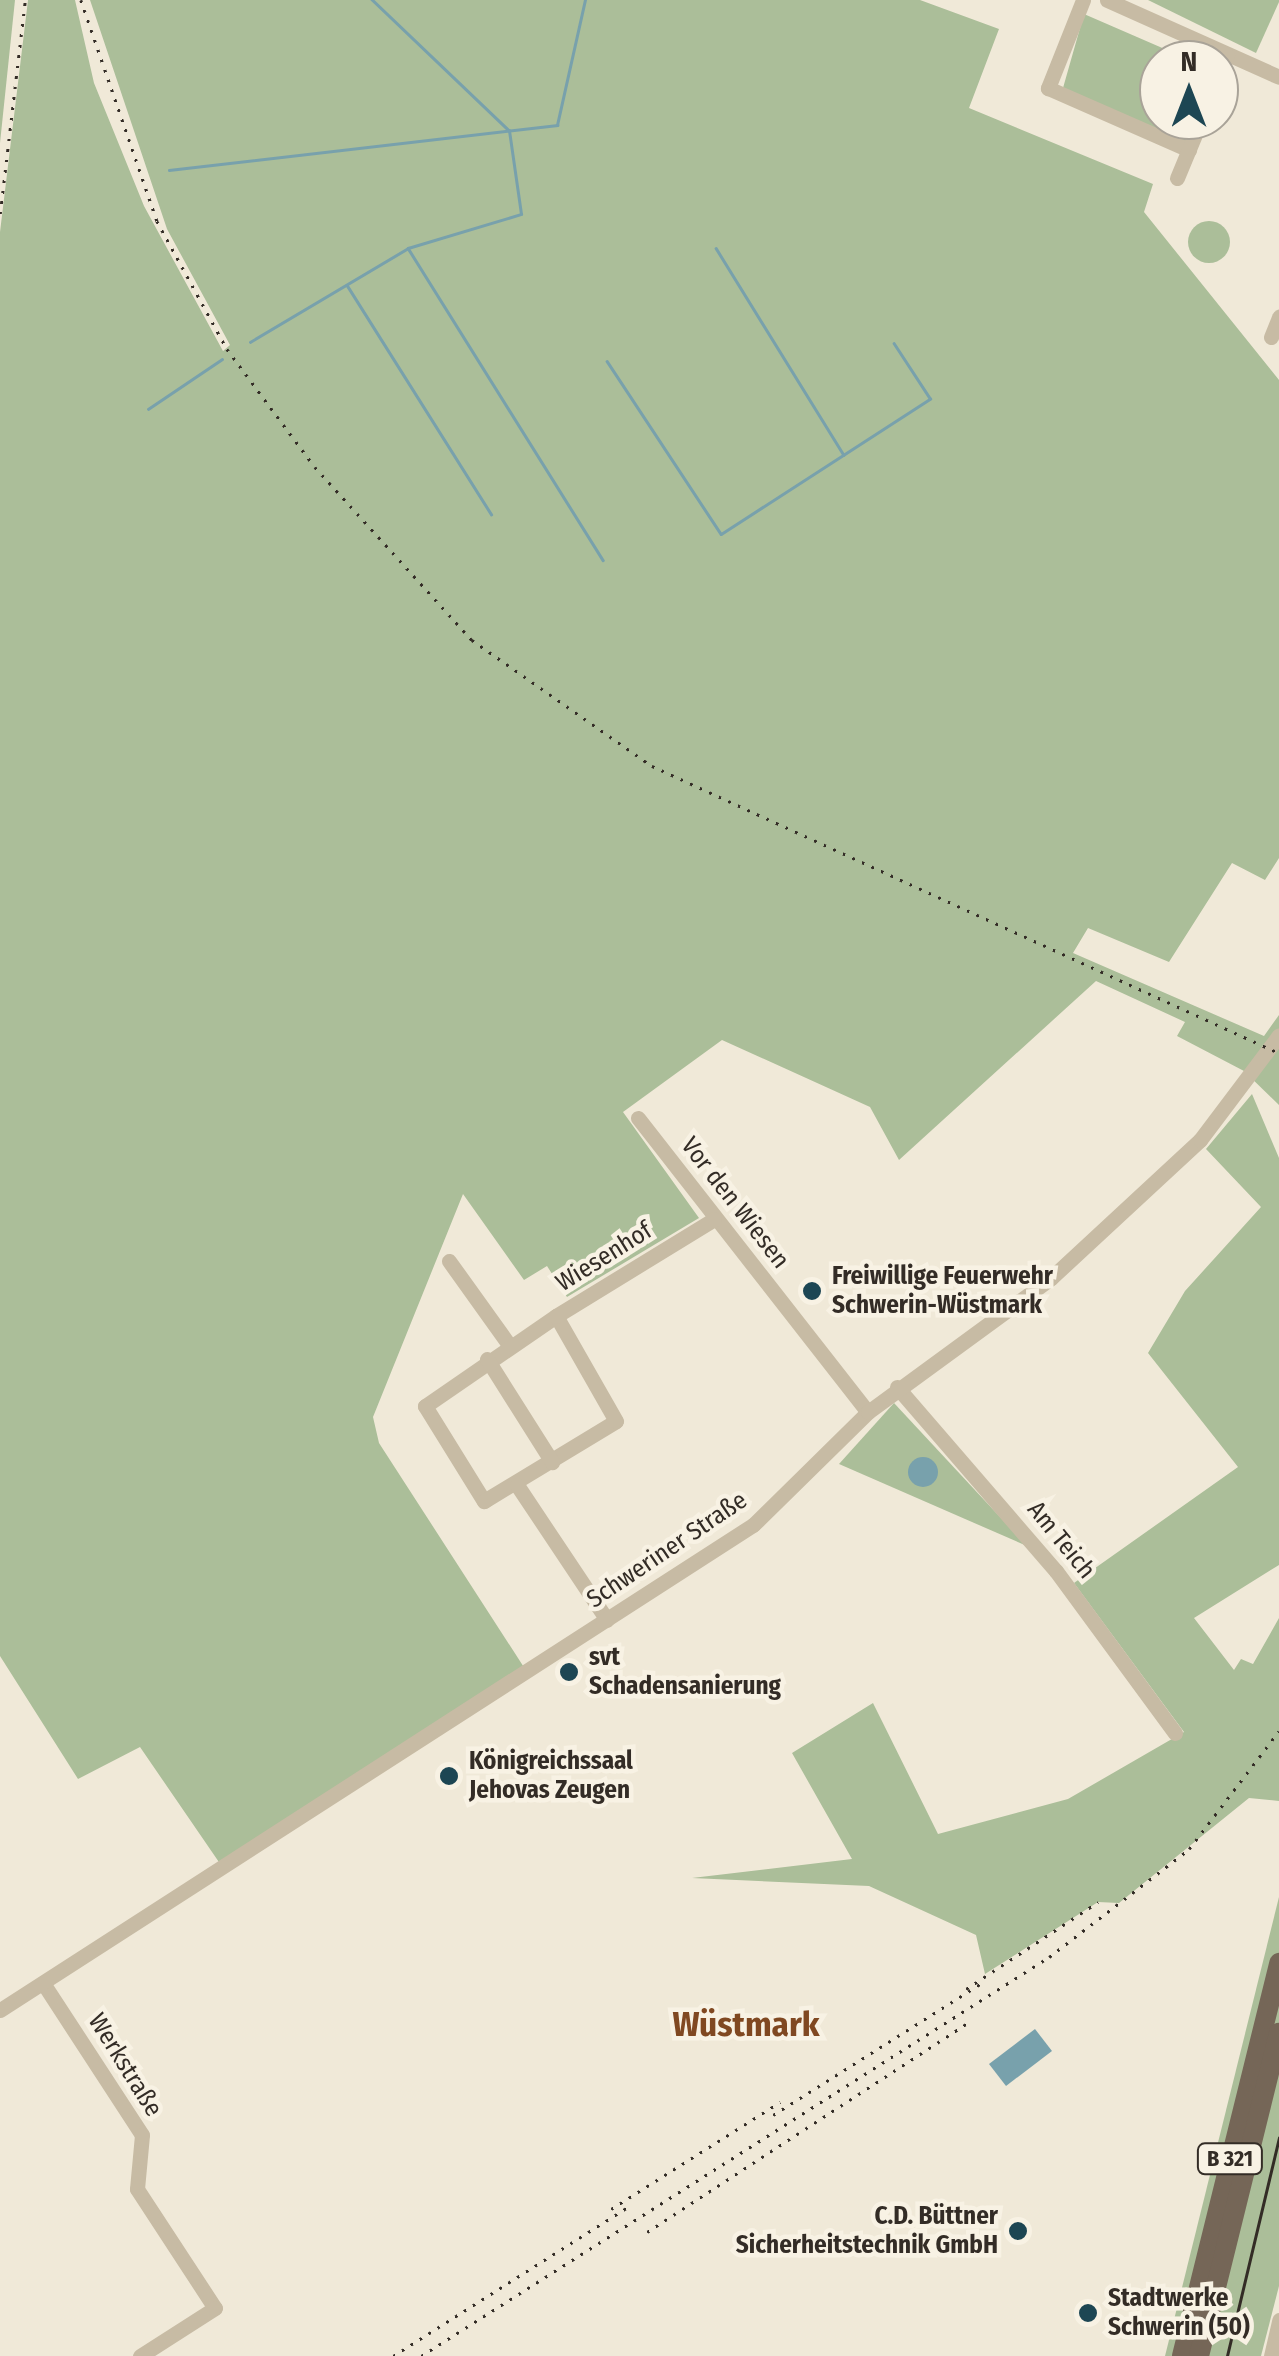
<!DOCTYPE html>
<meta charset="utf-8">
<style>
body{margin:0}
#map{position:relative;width:1279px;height:2356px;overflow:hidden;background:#f0e9d8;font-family:"Fira Sans Condensed",sans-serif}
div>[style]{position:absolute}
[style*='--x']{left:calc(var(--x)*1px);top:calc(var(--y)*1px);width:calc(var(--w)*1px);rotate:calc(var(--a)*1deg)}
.green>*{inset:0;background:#abbe99}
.round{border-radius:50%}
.water>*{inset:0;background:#78a1ac}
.stream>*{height:2.5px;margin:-1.25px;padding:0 1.25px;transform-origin:1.25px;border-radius:1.25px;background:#78a1ac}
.minor>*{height:15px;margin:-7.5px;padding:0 7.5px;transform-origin:7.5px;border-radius:7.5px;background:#c7bba4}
.major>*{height:20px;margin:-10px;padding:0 10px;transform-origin:10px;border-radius:10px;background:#756657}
.tram>*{height:2.5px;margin:-1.25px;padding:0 1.25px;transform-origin:1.25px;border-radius:1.25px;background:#332c26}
.rail>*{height:2.5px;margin-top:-1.25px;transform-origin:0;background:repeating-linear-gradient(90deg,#332c26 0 2.5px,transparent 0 10.5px)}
.dots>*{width:28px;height:28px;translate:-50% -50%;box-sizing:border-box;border:5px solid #f8f2e4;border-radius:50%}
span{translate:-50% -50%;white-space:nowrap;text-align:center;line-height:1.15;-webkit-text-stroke:9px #f8f2e4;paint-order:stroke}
.shield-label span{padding:2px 8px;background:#f8f2e4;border:2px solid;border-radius:8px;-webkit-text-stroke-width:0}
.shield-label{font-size:22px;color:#332c26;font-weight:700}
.street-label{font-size:25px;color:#332c26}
.poi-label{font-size:25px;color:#332c26;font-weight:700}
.left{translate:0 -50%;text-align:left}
.right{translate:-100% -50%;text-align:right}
.district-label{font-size:35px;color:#804821;font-weight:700}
.north{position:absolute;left:1139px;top:40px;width:100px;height:100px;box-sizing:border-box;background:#f8f2e4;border:2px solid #a9a398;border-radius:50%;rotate:0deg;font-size:28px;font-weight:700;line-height:40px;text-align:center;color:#332c26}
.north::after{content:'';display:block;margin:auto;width:35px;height:45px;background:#1d4653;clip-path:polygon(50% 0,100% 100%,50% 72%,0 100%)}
</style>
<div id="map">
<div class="green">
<div style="clip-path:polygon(0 0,15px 0,0 143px)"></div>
<div style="clip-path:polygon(28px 0,75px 0,94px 83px,144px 206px,223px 351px,230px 345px,167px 229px,90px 0,920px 0,999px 29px,969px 108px,1153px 184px,1144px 212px,1279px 380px,1279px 858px,1265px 880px,1232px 863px,1169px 962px,1088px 928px,1073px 953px,1264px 1036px,1279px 1015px,1279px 1105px,1244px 1071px,1177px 1036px,1185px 1022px,1096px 981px,899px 1160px,870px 1107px,722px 1040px,623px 1112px,699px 1218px,567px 1297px,547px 1266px,524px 1280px,463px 1194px,373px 1417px,379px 1443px,527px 1672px,223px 1868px,140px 1747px,78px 1779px,0 1656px,0 232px)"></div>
<div style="clip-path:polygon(1148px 0,1279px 0,1279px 2px,1256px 53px)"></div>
<div style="clip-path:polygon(1084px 14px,1190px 60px,1159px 60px,1159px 120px,1194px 120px,1185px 143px,1063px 88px)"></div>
<div class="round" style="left:1188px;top:221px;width:42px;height:42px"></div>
<div style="clip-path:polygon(1252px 1094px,1279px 1158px,1279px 1565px,1194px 1618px,1234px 1670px,1241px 1659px,1253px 1664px,1279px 1618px,1279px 1801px,1249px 1798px,1119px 1903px,1098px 1902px,985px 1974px,976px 1935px,869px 1886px,692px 1878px,852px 1859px,792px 1753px,873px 1703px,938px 1834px,1068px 1799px,1184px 1732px,1074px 1583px,1238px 1467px,1148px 1353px,1185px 1291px,1261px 1207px,1206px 1149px)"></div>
<div style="clip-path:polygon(894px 1403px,1027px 1546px,839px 1464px)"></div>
<div style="clip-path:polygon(1279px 1897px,1279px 2286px,1261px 2356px,1165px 2356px)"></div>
</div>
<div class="water">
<div class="round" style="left:908px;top:1457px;width:30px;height:30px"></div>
<div style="clip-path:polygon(1035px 2029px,1052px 2051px,1006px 2086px,989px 2064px)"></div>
</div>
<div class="stream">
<div style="--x:169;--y:170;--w:391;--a:-6.6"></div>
<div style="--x:557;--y:125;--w:128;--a:-77.4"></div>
<div style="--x:408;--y:248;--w:368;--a:58"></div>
<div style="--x:716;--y:248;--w:243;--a:58.3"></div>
<div style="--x:347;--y:285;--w:271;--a:57.8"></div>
<div style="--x:250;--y:342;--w:184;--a:-30.7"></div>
<div style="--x:408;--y:248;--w:118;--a:-16.7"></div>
<div style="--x:521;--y:214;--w:84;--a:-98.2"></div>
<div style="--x:509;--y:131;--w:190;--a:-136.3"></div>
<div style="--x:607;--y:361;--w:207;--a:56.6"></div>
<div style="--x:721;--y:534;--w:249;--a:-32.9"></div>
<div style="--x:930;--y:399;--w:66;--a:-123.2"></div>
<div style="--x:148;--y:409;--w:89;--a:-34"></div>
</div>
<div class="minor">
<div style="--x:1083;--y:0;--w:95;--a:111.7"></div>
<div style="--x:1048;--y:88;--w:154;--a:23.7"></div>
<div style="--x:1107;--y:0;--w:188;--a:24.1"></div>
<div style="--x:1219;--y:75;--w:21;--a:-67"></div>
<div style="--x:1177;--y:178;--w:63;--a:-67.5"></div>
<div style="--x:1271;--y:337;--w:22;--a:-68"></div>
<div style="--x:638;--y:1118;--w:373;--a:52"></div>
<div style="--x:449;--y:1261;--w:100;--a:54.4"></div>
<div style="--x:556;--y:1316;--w:159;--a:145.5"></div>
<div style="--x:425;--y:1406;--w:112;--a:58.2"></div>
<div style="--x:484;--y:1501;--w:154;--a:-31.2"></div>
<div style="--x:616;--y:1421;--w:121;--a:-119.7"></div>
<div style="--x:556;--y:1316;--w:185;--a:-31.5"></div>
<div style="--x:487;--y:1359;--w:122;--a:57.7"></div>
<div style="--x:897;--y:1387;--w:243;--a:49.2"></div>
<div style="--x:1056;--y:1571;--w:201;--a:53.7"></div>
<div style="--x:517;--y:1485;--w:162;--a:56.3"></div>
<div style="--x:43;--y:1983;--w:181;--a:56.9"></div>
<div style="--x:142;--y:2135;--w:54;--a:95.3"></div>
<div style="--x:137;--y:2189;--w:142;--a:56.8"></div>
<div style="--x:215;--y:2308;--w:89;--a:147.4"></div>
<div style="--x:0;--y:2010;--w:896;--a:-32.79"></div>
<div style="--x:753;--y:1525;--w:161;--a:-44.5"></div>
<div style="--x:868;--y:1412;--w:227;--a:-36.2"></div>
<div style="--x:1051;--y:1278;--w:203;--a:-42.8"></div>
<div style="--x:1200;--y:1140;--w:131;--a:-53"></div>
<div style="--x:1271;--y:2356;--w:37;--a:-77"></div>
</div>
<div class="major">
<div style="--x:1182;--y:2356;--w:405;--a:-76.1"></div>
<div style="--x:1199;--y:2356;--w:333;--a:-76.1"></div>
</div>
<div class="tram">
<div style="--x:1227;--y:2356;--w:224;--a:-76.6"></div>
</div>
<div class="rail">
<div style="--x:81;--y:0;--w:234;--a:71"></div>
<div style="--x:157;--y:221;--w:146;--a:61.3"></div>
<div style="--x:227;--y:349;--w:147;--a:53.3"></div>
<div style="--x:315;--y:467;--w:234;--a:47.8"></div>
<div style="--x:472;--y:640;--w:220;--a:35"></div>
<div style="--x:652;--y:766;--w:690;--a:24.6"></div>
<div style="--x:0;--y:214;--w:215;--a:-83.3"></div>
<div style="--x:966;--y:1989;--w:158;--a:-33.4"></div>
<div style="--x:773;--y:2115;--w:245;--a:-32.3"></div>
<div style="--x:611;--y:2209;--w:200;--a:-32.3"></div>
<div style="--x:647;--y:2232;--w:382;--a:-33.1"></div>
<div style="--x:393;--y:2356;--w:280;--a:-32.4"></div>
<div style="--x:421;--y:2356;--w:744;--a:-32.43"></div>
<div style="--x:1049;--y:1957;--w:177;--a:-37.6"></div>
<div style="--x:1189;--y:1849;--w:148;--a:-52.7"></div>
</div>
<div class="dots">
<div style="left:812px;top:1291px;background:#1d4653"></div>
<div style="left:569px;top:1672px;background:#1d4653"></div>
<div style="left:449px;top:1776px;background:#1d4653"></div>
<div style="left:1018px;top:2231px;background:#1d4653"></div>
<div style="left:1088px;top:2313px;background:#1d4653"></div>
</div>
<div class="shield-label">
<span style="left:1230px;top:2159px">B 321</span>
</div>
<div class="street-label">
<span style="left:735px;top:1203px;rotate:52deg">Vor den Wiesen</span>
<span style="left:604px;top:1257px;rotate:-32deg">Wiesenhof</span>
<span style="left:1061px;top:1540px;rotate:51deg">Am Teich</span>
<span style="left:667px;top:1550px;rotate:-34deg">Schweriner Straße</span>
<span style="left:125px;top:2065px;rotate:58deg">Werkstraße</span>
</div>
<div class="poi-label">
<span class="left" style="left:832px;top:1291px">Freiwillige Feuerwehr<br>Schwerin-Wüstmark</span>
<span class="left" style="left:589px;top:1672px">svt<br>Schadensanierung</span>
<span class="left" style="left:469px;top:1776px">Königreichssaal<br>Jehovas Zeugen</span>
<span class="right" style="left:998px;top:2231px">C.D. Büttner<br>Sicherheitstechnik GmbH</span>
<span class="left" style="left:1108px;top:2313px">Stadtwerke<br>Schwerin (50)</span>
</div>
<div class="district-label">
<span style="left:746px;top:2024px">Wüstmark</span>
</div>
<div class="north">N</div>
</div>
